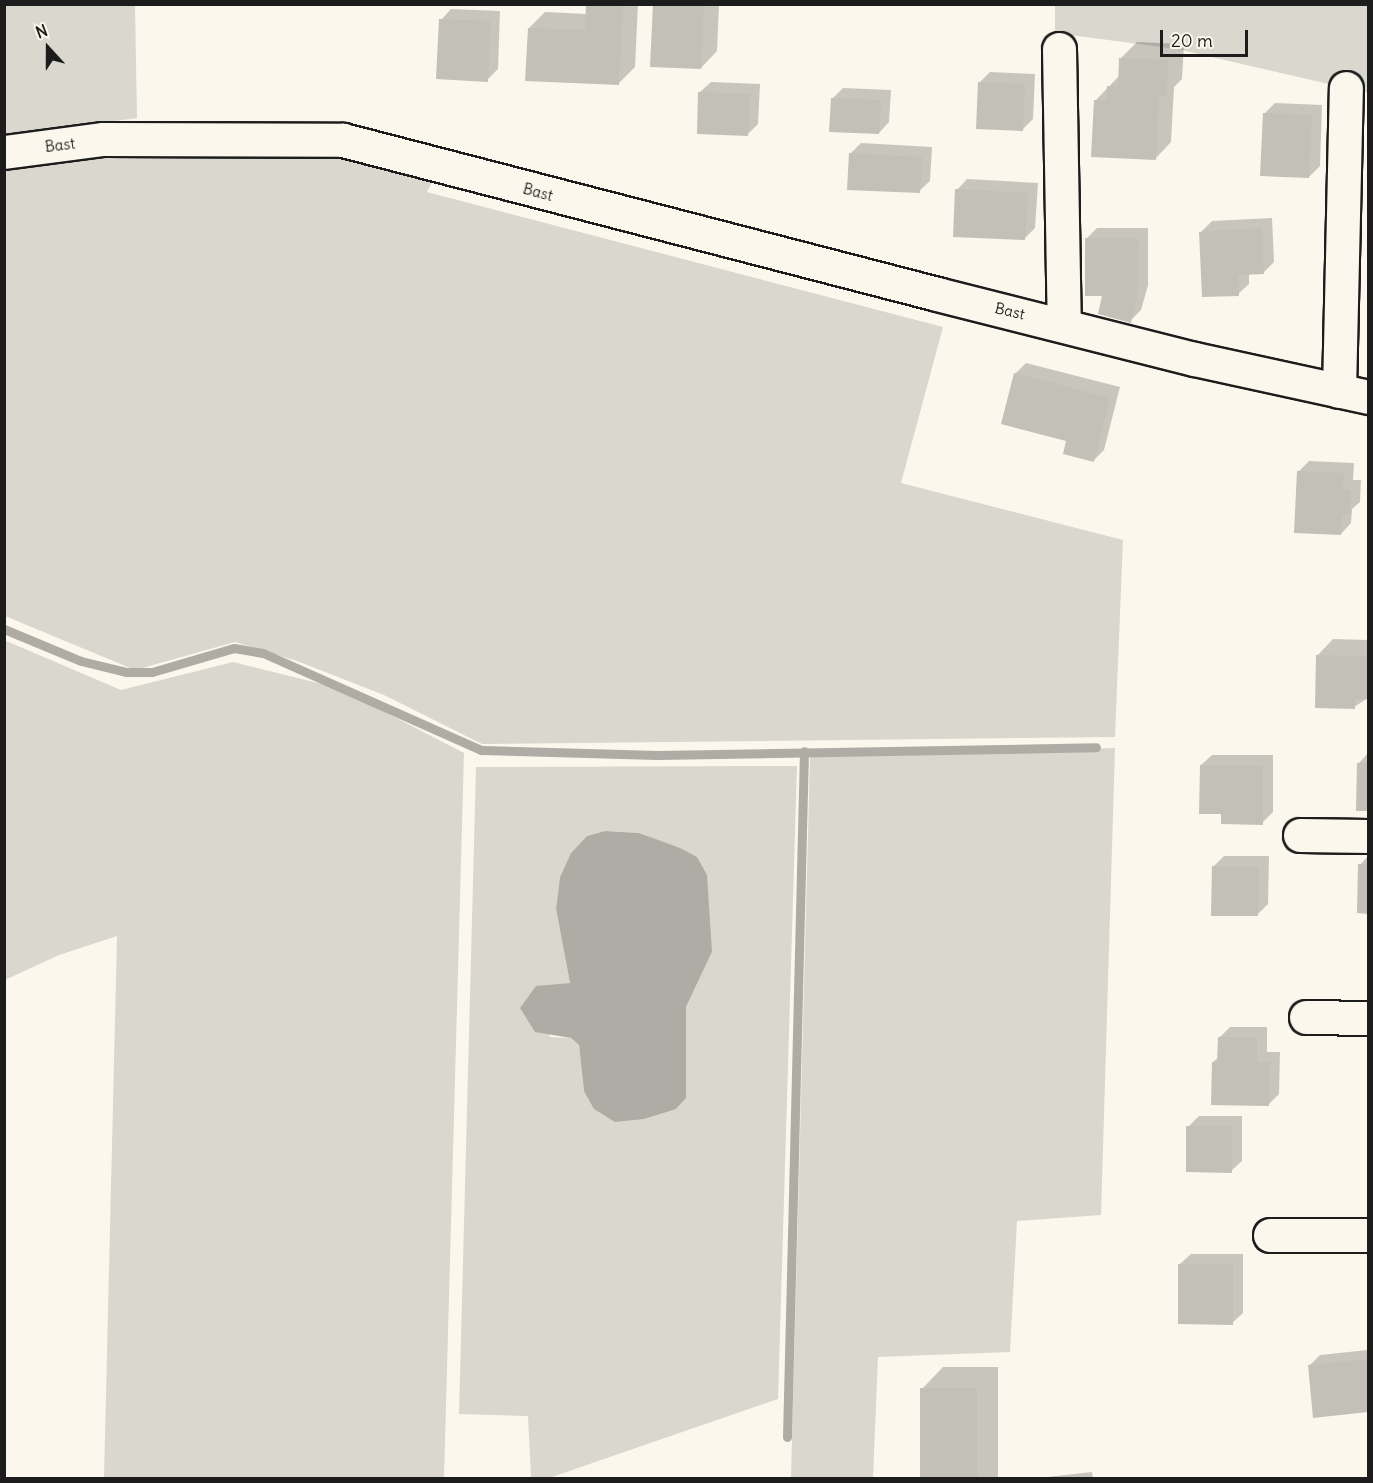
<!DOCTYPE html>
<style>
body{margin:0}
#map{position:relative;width:1373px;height:1483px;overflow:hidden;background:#fbf7ec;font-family:Delius,sans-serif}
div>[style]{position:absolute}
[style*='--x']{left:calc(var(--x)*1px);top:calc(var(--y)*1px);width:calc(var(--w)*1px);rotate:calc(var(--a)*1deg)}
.green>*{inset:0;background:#dad7ce}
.water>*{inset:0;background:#afaca5}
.shadow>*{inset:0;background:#0003}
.stream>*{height:9px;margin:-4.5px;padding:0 4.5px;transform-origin:4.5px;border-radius:4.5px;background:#afaca5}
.building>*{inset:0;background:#c3c0b8}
.roads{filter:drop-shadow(2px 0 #1c1c1c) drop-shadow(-2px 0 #1c1c1c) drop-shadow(0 2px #1c1c1c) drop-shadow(0 -2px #1c1c1c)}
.minor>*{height:33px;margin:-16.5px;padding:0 16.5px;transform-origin:16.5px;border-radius:16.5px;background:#fbf7ec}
span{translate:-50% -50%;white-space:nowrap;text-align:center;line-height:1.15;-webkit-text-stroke:6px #fbf7ec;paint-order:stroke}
.street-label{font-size:15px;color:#1c1c1c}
.frame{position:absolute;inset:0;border:6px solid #1c1c1c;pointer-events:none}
.north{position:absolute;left:18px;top:18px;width:60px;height:60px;-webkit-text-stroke:4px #fbf7ec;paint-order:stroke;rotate:339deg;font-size:16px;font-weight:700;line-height:24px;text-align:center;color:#1c1c1c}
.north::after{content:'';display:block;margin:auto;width:21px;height:27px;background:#1c1c1c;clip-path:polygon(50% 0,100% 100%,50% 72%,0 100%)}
.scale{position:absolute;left:1160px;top:30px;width:88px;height:27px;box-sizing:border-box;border:3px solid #1c1c1c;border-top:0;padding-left:8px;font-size:18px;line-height:21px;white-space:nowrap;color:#1c1c1c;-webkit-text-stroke:4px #fbf7ec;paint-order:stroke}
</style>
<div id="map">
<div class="green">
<div style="clip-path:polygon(4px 5px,135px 5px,137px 118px,5px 136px)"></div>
<div style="clip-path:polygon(1055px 5px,1368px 5px,1368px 93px,1177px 49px,1055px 33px)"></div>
<div style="clip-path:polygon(108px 149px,343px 158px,433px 180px,427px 192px,943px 327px,901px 483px,1123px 540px,1115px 737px,482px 744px,384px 695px,297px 661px,235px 642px,135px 670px,5px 616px,4px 161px)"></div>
<div style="clip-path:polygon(4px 640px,121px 690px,233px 662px,338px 688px,464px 753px,444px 1478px,104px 1478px,117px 936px,59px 955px,5px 980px)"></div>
<div style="clip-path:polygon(1115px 748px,1101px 1215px,1017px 1221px,1010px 1352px,878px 1357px,873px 1478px,791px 1478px,810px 757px)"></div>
<div style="clip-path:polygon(evenodd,797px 766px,778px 1399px,549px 1478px,531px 1478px,528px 1416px,459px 1414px,476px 767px,797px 766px,605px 831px,639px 833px,697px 857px,712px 952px,686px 1007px,686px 1098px,676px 1109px,584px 1091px,579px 1045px,571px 1038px,550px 1037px,536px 987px,570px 983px,556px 909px,560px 877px,571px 853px,587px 836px,605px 831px)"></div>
</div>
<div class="water">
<div style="clip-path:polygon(605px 831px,639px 833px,680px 848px,697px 857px,707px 875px,712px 952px,686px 1007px,686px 1098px,676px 1109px,644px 1119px,615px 1122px,594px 1109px,584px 1091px,579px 1045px,571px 1038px,535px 1032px,520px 1008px,536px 986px,570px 983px,556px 909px,560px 877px,571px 853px,587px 836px)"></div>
</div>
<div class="shadow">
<div style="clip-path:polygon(588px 4px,638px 4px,635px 67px,619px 83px,529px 28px,545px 12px,587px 14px)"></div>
<div style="clip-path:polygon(654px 4px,719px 4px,717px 51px,701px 68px)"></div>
<div style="clip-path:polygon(451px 9px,500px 11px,498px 69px,487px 80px,441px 20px)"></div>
<div style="clip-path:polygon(1137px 42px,1184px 44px,1182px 79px,1174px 87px,1171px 142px,1155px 159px,1095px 101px,1120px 75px,1121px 58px)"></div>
<div style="clip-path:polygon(990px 72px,1035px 74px,1033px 119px,1022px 130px,980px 82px)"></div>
<div style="clip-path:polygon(711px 82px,760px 84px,758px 124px,747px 135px,700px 92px)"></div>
<div style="clip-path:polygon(843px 88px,891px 90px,889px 122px,879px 133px,832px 99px)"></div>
<div style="clip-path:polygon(1275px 103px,1322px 105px,1320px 166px,1309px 177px,1264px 114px)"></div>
<div style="clip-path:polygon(861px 143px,932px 147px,930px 181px,919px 191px,850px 154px)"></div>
<div style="clip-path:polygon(967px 179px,1038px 183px,1035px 228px,1025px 238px,957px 190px)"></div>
<div style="clip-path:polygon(1272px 218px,1274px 262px,1263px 273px,1249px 273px,1249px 284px,1238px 294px,1201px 232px,1212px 221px)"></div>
<div style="clip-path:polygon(1097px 228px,1148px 228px,1148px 285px,1141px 310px,1130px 321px,1104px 295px,1086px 239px)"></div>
<div style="clip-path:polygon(1026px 363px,1120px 387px,1104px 450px,1093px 461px,1068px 440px,1015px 374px)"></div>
<div style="clip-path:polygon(1309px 461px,1354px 463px,1353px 480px,1361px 480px,1360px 502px,1352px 509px,1351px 523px,1341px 534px,1298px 472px)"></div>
<div style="clip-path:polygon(1333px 639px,1368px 640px,1368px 698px,1354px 707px,1317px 656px)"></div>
<div style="clip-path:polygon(1368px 753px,1368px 810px,1358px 810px,1359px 763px)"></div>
<div style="clip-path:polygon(1212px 755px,1273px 755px,1273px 812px,1262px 823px,1223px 813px,1201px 765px)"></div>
<div style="clip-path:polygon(1224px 856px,1269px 856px,1268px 904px,1257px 915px,1213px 867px)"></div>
<div style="clip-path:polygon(1368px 856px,1368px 912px,1359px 912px,1360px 865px)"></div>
<div style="clip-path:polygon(1230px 1027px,1267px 1027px,1267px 1052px,1280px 1052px,1279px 1094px,1269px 1104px,1213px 1062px,1219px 1057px,1219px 1038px)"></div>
<div style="clip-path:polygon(1199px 1116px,1242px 1116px,1242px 1161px,1231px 1171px,1188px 1127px)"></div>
<div style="clip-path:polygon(1191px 1254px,1243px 1254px,1243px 1313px,1232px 1323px,1180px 1264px)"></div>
<div style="clip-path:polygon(1368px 1350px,1368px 1411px,1315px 1416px,1309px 1366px,1320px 1355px)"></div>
<div style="clip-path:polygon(943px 1367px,998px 1367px,998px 1478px,922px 1478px,922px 1389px)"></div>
<div style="clip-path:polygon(1092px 1472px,1093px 1478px,1046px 1478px,1047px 1477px)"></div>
</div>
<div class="stream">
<div style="--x:4;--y:629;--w:83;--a:22.6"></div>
<div style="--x:81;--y:661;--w:46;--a:13.7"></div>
<div style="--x:126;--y:672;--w:26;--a:0"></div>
<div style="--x:152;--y:672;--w:85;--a:-16.3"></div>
<div style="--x:234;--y:648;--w:29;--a:10"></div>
<div style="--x:263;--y:653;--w:239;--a:24"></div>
<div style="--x:481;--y:750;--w:176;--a:1.6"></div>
<div style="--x:657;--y:755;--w:439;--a:-1"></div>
<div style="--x:787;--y:1437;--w:686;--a:-88.58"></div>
</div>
<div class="building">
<div style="clip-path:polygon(586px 4px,623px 6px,619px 85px,525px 81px,528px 28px,585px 30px)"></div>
<div style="clip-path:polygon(653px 4px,704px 4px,701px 69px,650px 67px)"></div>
<div style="clip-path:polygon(439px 19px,490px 21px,488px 82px,436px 79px)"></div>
<div style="clip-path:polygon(1119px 58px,1168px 60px,1167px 96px,1159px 96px,1156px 160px,1091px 157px,1094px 100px,1106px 101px,1107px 86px,1118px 86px)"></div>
<div style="clip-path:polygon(978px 82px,1025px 84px,1023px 131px,976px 129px)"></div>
<div style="clip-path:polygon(698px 92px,750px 94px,748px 136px,697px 134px)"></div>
<div style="clip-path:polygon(831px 98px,881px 100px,879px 134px,829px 132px)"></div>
<div style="clip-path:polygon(1263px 113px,1312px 115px,1309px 178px,1260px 176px)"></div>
<div style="clip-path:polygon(849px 153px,922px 157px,920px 193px,847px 190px)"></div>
<div style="clip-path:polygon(955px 189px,1028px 193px,1025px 240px,953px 237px)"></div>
<div style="clip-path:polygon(1262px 228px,1264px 274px,1238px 275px,1239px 296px,1202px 297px,1199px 232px)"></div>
<div style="clip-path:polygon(1085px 238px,1138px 238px,1137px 296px,1131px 323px,1098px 314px,1102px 296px,1085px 296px)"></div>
<div style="clip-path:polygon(1014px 373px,1110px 398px,1094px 462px,1063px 454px,1066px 441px,1001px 424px)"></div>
<div style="clip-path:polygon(1297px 471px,1344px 473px,1343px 490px,1351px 490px,1350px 514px,1342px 514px,1341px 535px,1294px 533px)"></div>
<div style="clip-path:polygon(1316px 655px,1368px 656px,1368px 699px,1355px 699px,1355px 709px,1315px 708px)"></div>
<div style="clip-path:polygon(1357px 763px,1368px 763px,1368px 811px,1356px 811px)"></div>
<div style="clip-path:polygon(1200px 765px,1263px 766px,1263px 825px,1221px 824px,1221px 814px,1199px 814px)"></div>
<div style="clip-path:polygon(1358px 864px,1368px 864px,1368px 914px,1357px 913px)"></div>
<div style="clip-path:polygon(1212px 866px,1259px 867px,1258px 916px,1211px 916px)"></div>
<div style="clip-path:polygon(1218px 1037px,1257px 1037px,1257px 1062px,1270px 1062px,1269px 1106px,1211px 1105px,1212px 1062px,1217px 1062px)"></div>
<div style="clip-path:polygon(1186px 1126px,1232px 1126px,1232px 1173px,1186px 1172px)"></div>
<div style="clip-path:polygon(1178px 1264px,1233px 1264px,1233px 1325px,1178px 1324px)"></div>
<div style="clip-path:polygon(1368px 1359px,1368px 1412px,1313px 1418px,1308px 1365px)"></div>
<div style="clip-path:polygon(920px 1388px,977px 1388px,977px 1478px,920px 1478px)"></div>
</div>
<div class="roads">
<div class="minor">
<div style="--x:1059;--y:49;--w:274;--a:89"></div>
<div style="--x:4;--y:152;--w:100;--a:-7.5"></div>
<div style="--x:103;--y:139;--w:240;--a:0.2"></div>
<div style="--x:343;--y:140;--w:614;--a:14.53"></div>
<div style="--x:937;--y:294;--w:265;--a:14.2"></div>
<div style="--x:1194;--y:359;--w:178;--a:12.3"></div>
<div style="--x:1339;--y:391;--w:303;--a:-88.7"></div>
<div style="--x:1300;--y:835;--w:68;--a:0.8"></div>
<div style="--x:1306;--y:1017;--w:62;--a:0.9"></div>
<div style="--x:1270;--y:1235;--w:98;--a:0"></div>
</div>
</div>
<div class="street-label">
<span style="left:60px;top:145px;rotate:-7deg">Bast</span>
<span style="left:538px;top:192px;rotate:15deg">Bast</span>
<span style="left:1010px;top:311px;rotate:13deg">Bast</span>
</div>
<div class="frame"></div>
<div class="north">N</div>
<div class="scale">20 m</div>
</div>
